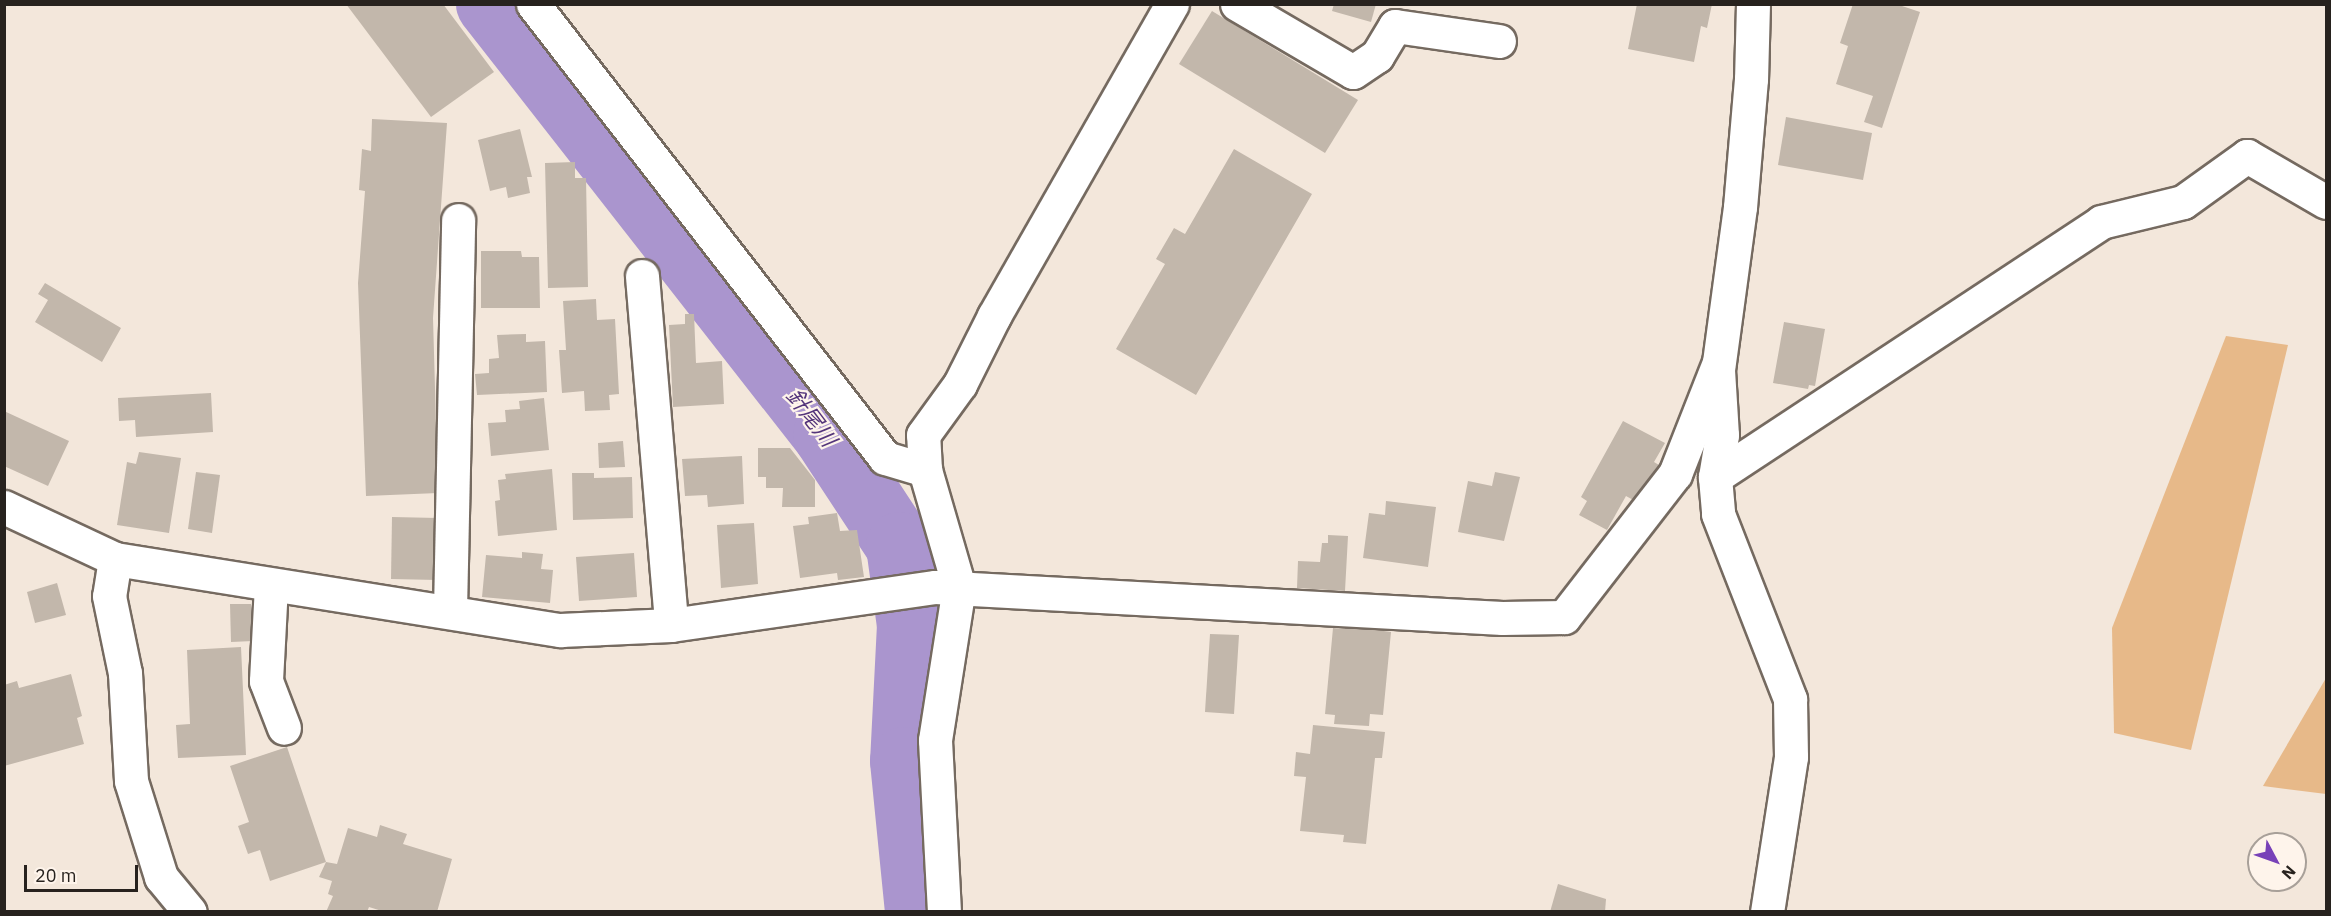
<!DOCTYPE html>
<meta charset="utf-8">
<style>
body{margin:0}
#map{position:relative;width:2331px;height:916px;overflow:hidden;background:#f3e7db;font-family:"IBM Plex Sans","Noto Sans JP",sans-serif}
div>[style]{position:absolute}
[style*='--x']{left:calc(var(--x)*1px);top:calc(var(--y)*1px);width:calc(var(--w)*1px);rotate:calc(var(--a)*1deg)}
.green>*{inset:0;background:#e7b989}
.river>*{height:68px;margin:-34px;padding:0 34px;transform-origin:34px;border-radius:34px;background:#aa95ce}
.building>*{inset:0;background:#c2b7ab}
.roads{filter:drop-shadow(2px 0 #756a60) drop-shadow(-2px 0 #756a60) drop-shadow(0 2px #756a60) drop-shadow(0 -2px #756a60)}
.minor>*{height:33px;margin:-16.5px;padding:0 16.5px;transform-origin:16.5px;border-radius:16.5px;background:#fff}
span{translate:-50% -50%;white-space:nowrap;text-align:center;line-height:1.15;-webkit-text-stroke:4.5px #fef4eb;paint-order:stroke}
.water-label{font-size:22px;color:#54357b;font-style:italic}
.frame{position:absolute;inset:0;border:6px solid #27221e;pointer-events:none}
.north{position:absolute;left:2247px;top:832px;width:60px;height:60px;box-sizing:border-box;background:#fef4eb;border:2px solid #a8a099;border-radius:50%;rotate:131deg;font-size:16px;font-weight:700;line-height:24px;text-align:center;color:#27221e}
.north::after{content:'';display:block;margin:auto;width:21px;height:27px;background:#7841b8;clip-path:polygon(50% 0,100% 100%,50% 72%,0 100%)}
.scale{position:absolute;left:24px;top:865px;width:114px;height:27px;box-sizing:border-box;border:3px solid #27221e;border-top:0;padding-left:8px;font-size:18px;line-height:21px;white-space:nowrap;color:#27221e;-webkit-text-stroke:4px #fef4eb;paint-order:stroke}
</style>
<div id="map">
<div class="green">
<div style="clip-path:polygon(2226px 336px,2288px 345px,2191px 750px,2114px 733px,2112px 628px)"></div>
<div style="clip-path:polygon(2326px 678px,2326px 794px,2263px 786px)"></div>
</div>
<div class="river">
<div style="--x:490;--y:4;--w:547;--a:51.98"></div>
<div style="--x:827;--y:435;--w:133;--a:56.7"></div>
<div style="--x:900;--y:546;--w:80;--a:82.1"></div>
<div style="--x:911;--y:625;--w:136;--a:92.9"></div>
<div style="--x:904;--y:761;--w:152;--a:84.3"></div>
</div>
<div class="building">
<div style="clip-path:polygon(346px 4px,443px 4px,494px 72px,431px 117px)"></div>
<div style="clip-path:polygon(1334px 4px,1376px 4px,1371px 22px,1332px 11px)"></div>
<div style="clip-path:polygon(1637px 4px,1712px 4px,1707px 28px,1701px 26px,1694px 62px,1628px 49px)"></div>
<div style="clip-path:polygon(1853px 4px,1896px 4px,1920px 12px,1882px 128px,1864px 122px,1873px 96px,1836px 84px,1848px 46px,1840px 43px)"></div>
<div style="clip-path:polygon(1212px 11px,1358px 100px,1325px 153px,1179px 64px)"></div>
<div style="clip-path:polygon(1786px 117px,1872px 133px,1863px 180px,1778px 165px)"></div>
<div style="clip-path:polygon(372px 119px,447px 123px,433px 318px,438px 493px,366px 496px,358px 283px,365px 191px,359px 190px,362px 149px,371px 151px)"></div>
<div style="clip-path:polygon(520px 129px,532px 177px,527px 177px,530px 193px,508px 198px,506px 187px,490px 191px,478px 140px)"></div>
<div style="clip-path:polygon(1234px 149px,1312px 194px,1196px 395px,1116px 349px,1165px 264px,1156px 259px,1174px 228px,1185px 234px)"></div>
<div style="clip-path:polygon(575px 162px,575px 178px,586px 178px,588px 287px,548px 288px,545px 163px)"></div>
<div style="clip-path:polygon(481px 251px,521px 251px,522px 257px,539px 257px,540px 308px,481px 308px)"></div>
<div style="clip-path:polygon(45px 283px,121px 328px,102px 362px,35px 322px,48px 300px,38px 294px)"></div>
<div style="clip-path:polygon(596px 299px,597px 320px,615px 319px,619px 394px,609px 395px,610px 410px,585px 411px,584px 391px,562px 393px,559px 350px,566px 350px,563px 301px)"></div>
<div style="clip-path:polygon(685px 314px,694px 314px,696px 363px,722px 361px,724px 404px,673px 407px,669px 325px,685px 324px)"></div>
<div style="clip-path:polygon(1784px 322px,1825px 329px,1815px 386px,1809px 385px,1808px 389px,1773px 383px)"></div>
<div style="clip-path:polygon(526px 334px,526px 342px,545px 341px,547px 392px,477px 395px,475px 374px,489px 373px,489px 359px,499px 358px,497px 335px)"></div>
<div style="clip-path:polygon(211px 393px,213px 432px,136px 437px,135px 420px,119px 421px,118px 398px)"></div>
<div style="clip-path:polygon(544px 398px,549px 450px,491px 456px,488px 423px,506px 422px,505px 410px,520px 409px,519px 401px)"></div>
<div style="clip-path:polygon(4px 411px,69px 441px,48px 486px,4px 466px)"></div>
<div style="clip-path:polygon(1623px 421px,1665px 443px,1654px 462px,1659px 465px,1646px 490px,1642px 487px,1635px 501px,1626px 496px,1607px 530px,1579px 515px,1587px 501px,1581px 497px)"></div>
<div style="clip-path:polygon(623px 441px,625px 467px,599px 468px,598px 443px)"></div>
<div style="clip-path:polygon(758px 448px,790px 448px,815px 480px,815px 507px,782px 507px,783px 488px,766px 488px,766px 477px,758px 477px)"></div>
<div style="clip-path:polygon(139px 452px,181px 458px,169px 533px,117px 525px,127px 462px,136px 464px)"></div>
<div style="clip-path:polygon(742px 456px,744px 504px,708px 507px,707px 495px,685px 496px,682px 459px)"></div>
<div style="clip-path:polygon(552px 469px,557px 530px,498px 536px,495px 501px,500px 500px,498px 480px,506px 479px,505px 474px)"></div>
<div style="clip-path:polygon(196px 472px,220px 475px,212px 533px,188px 529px)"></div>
<div style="clip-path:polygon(1495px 472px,1520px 477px,1504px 541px,1458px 532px,1468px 481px,1492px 486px)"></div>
<div style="clip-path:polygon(572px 473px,594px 473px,594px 478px,632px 477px,633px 518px,573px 520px)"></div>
<div style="clip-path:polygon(1386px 501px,1436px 507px,1428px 567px,1363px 558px,1369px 513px,1385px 515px)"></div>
<div style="clip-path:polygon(837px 513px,840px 531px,857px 530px,864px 577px,838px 580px,837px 573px,800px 578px,793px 526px,809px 524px,808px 517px)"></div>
<div style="clip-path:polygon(392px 517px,438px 518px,437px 580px,391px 579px)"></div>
<div style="clip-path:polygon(754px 523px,758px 584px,721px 588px,717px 525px)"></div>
<div style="clip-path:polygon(1328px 535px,1348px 536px,1345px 591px,1297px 588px,1298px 561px,1320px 562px,1322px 543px,1328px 543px)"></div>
<div style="clip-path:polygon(522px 552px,543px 554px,541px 569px,553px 570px,550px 603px,482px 597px,486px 555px,522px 558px)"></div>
<div style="clip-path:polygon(634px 553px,637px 597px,579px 601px,576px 557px)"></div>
<div style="clip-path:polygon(57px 583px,66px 615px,35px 623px,27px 592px)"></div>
<div style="clip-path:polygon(230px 604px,251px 604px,253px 641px,231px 642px)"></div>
<div style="clip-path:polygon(1346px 621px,1385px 624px,1384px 631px,1391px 632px,1383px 715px,1370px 714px,1369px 726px,1334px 724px,1335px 715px,1325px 714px,1333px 628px,1345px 629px)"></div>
<div style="clip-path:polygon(1210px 634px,1239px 635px,1234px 714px,1205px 712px)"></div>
<div style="clip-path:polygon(241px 647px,246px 755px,178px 758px,176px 725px,190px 724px,187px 650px)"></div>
<div style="clip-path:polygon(71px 674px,82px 716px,77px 718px,84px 744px,4px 766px,4px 685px,17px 681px,19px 688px)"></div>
<div style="clip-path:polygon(1313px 725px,1385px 732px,1382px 758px,1375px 758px,1366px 844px,1343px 842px,1344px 835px,1300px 831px,1306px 777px,1294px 776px,1296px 752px,1310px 754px)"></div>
<div style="clip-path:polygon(287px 747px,326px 862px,270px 881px,260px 850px,248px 854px,238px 826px,249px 822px,230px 766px)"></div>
<div style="clip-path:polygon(380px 825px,407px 834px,403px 844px,452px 859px,437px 912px,385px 912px,369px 907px,367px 912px,326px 912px,333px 896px,328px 894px,332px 881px,319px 877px,326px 862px,337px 864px,348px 828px,377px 837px)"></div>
<div style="clip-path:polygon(1558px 884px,1606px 899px,1605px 912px,1550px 912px)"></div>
</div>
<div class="roads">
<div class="minor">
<div style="--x:533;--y:4;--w:574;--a:52.21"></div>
<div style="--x:885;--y:458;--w:42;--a:16.7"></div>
<div style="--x:1237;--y:4;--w:134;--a:30.4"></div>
<div style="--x:1353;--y:72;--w:29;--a:-34"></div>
<div style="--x:1377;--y:56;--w:35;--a:-59"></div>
<div style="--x:1395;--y:26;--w:105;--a:8.2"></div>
<div style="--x:1753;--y:4;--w:75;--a:91.5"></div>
<div style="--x:1751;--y:79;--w:128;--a:94.9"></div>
<div style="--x:1740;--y:207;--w:164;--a:97.7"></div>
<div style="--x:1718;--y:370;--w:65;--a:86.5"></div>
<div style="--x:1722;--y:435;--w:43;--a:99.5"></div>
<div style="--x:1715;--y:477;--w:37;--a:85"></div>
<div style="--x:1718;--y:514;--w:199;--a:68.7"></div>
<div style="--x:1790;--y:699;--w:58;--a:89"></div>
<div style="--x:1791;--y:757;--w:157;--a:98.8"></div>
<div style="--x:642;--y:276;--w:350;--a:85.2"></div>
<div style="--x:1715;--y:477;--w:463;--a:-33.4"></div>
<div style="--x:2101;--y:222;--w:84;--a:-13.7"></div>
<div style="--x:2183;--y:202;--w:79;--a:-35.7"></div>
<div style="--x:2247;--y:156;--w:91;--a:30.2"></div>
<div style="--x:4;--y:507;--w:123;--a:25.1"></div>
<div style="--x:115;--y:559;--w:451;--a:9.1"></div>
<div style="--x:560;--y:630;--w:111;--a:-2.6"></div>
<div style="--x:671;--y:625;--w:267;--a:-8.2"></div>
<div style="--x:935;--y:587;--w:568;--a:3.13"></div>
<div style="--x:1502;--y:618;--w:62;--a:-0.9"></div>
<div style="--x:1564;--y:617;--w:181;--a:-52.2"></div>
<div style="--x:1675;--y:474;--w:117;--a:-68.5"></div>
<div style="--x:115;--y:559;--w:37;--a:99"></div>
<div style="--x:109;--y:596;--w:79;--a:78.3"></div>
<div style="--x:125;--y:673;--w:108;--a:86.8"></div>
<div style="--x:131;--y:781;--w:101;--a:72.6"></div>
<div style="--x:161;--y:877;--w:45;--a:50.4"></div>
<div style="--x:271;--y:585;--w:96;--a:93"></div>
<div style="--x:266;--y:681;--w:50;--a:69"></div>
<div style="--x:450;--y:611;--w:391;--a:-88.8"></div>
<div style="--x:944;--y:912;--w:172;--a:-93"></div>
<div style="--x:935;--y:740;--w:155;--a:-81.1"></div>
<div style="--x:959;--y:587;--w:122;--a:-106.2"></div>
<div style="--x:925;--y:470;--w:35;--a:-93"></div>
<div style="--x:923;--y:435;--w:63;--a:-54"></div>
<div style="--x:960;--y:384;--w:76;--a:-63.4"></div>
<div style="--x:994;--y:316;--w:359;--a:-60.3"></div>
</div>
</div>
<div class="water-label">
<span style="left:812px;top:417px;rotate:53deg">針尾川</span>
</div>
<div class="frame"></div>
<div class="north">N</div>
<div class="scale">20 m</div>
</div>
